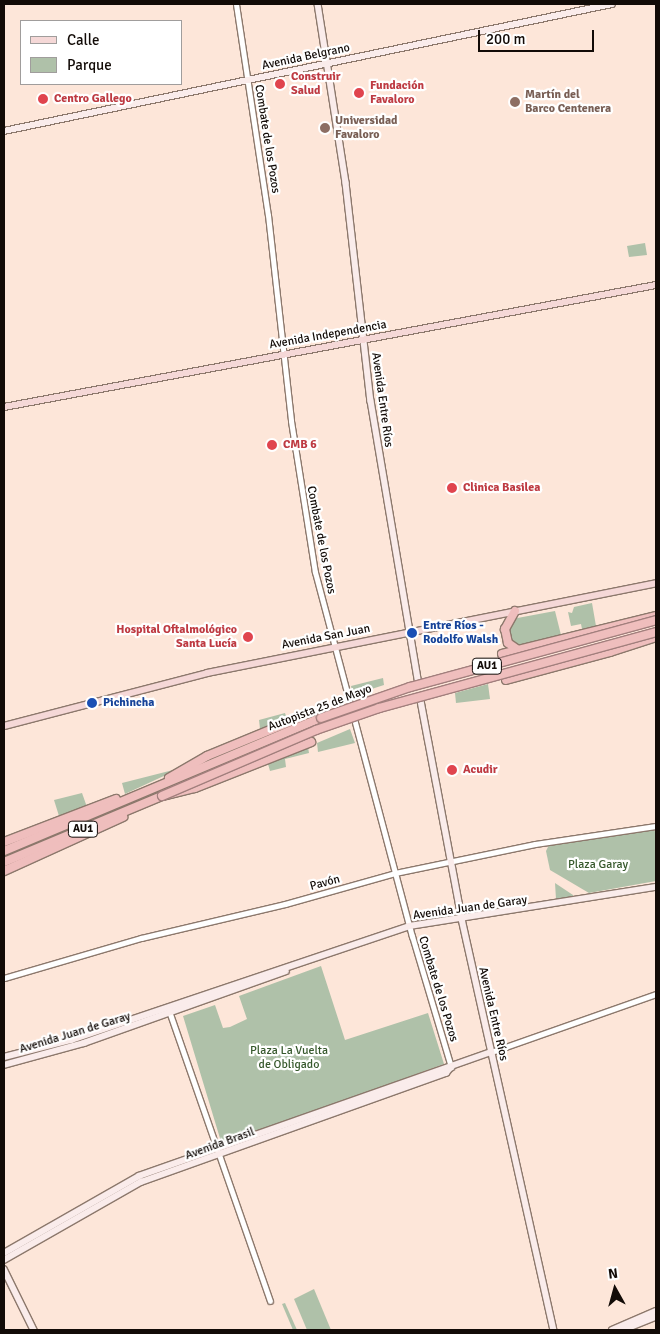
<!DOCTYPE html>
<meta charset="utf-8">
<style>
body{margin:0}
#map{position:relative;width:660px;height:1334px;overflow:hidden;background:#fde6d9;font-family:Signika,sans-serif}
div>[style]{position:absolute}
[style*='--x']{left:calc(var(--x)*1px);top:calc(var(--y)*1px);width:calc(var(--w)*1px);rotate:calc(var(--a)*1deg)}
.green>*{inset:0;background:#afc1a9}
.roads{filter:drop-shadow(1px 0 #8c786c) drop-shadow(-1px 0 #8c786c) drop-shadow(0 1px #8c786c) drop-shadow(0 -1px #8c786c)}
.tertiary>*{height:5px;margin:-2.5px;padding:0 2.5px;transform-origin:2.5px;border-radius:2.5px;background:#fff}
.secondary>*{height:5.5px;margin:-2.75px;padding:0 2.75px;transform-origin:2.75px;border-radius:2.75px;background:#faeceb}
.primary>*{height:6px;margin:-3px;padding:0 3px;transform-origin:3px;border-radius:3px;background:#f5d8d7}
.motorway>*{height:8px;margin:-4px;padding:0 4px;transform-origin:4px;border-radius:4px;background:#efbebd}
.bridges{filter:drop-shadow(1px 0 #a27f7d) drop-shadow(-1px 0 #a27f7d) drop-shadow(0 1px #a27f7d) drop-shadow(0 -1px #a27f7d)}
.motorway-bridge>*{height:8px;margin:-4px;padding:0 4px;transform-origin:4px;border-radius:4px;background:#efbebd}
.dots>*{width:14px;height:14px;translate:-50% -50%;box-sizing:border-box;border:2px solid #fff;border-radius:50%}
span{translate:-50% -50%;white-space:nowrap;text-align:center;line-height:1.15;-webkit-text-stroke:4.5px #fff;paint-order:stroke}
.shield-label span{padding:1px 4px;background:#fff;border:1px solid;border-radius:4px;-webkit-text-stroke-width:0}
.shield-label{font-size:11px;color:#120b07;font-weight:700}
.street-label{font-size:12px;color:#120b07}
.health-label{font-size:12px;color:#be3a42;font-weight:700}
.left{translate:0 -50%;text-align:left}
.right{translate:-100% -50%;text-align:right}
.education-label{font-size:12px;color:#785e54;font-weight:700}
.transit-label{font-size:12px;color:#164399;font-weight:700}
.park-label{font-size:12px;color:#37592d}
.frame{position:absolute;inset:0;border:5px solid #120b07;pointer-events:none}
.legend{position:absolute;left:20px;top:20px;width:162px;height:65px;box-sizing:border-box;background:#fff;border:1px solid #a09d9c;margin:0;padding:6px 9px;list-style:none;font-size:15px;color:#120b07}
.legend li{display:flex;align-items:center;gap:10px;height:25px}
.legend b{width:25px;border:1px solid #a09d9c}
.north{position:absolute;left:590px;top:1264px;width:50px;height:50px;-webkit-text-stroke:4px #fff;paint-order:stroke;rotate:353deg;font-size:14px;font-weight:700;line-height:20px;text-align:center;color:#120b07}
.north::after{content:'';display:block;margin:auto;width:18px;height:22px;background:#120b07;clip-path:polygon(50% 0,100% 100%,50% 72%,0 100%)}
.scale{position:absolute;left:478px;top:30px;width:116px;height:22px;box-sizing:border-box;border:2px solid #120b07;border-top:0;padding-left:6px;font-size:15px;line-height:18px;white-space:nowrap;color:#120b07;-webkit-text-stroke:4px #fff;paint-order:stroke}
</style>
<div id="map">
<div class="green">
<div style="clip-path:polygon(645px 243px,647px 255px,629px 257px,627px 246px)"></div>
<div style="clip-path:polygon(592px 603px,596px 626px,582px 629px,581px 624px,571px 626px,568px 612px,572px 613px,574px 607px)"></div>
<div style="clip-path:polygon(555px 611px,561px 635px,520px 646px,509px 640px,506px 625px,512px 619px)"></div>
<div style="clip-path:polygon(383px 678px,384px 685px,353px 695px,351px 686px)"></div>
<div style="clip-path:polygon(488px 684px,490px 699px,456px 703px,455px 693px)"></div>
<div style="clip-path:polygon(285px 713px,287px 719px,260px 729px,259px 720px)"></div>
<div style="clip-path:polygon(350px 729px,355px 743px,318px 752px,317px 743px)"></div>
<div style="clip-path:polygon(308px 747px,309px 753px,285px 759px,286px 767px,270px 771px,268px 764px)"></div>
<div style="clip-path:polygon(181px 768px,125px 794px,122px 783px)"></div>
<div style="clip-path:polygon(82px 793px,87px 807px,59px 816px,54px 800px)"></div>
<div style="clip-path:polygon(653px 830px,656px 832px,656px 881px,589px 893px,550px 870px,546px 851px,549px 845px)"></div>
<div style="clip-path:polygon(555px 883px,573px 895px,573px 897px,556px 899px)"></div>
<div style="clip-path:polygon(321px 966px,345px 1040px,428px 1013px,444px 1064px,222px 1145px,183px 1016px,215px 1005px,223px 1028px,230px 1027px,247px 1019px,239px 996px)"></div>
<div style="clip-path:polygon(314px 1289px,331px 1330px,307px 1330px,294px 1299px)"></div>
<div style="clip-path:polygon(285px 1303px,297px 1330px,293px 1330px,282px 1304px)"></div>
</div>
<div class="roads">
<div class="tertiary">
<div style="--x:236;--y:4;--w:213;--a:81.4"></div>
<div style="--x:268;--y:215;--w:207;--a:83.6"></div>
<div style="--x:291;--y:421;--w:153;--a:81"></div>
<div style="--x:315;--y:572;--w:377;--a:75.1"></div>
<div style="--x:412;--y:936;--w:137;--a:73.4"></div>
<div style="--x:4;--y:978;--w:143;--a:-16.3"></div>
<div style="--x:141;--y:938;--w:148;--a:-13.3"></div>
<div style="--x:285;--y:904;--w:114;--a:-15.7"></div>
<div style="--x:395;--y:873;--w:143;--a:-11.7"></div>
<div style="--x:535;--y:844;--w:122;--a:-8.5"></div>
<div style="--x:169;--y:1011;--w:307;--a:70.8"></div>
<div style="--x:491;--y:1052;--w:175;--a:-19.4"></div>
</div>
<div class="secondary">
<div style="--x:318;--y:4;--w:181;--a:81.1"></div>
<div style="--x:346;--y:183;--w:219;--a:83.5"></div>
<div style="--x:371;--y:401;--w:283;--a:80.4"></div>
<div style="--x:4;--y:131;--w:621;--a:-11.8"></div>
<div style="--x:421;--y:701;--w:222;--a:79.3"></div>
<div style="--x:462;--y:919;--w:421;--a:77.4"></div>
<div style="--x:4;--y:1057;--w:69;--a:-14.2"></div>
<div style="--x:71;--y:1040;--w:357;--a:-18.6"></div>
<div style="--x:409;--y:926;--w:250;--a:-9"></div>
<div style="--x:4;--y:1065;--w:83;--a:-15.4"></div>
<div style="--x:84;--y:1043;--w:214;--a:-19.6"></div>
<div style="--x:4;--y:1253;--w:155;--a:-29.7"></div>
<div style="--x:139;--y:1176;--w:373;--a:-19.4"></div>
<div style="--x:4;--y:1260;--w:158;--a:-29.7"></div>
<div style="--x:141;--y:1182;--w:324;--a:-19.7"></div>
<div style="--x:446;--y:1073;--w:8;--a:-50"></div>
<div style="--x:4;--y:1269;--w:68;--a:63.8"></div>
<div style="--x:612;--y:1330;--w:48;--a:-23.4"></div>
<div style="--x:623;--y:1330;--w:35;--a:-22"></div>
</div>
<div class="primary">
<div style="--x:4;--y:407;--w:663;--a:-10.6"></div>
<div style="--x:4;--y:726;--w:210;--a:-14.6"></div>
<div style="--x:207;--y:673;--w:458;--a:-11.3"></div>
</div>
<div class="motorway">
<div style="--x:515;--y:611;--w:21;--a:119"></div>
<div style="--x:505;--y:629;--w:14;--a:78"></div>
<div style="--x:508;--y:643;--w:12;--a:35"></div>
<div style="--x:502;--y:654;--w:159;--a:-13.9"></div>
<div style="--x:506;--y:680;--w:108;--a:-15.1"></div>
<div style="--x:610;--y:652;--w:48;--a:-18.1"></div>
<div style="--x:169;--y:778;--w:44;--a:-30.1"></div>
<div style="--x:207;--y:756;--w:105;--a:-22.4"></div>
<div style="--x:4;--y:842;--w:120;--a:-21"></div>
<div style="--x:4;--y:851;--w:344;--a:-22.8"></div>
<div style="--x:4;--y:862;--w:171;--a:-22.7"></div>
<div style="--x:162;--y:796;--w:34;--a:-14"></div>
<div style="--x:195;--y:788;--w:125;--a:-21.6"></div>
<div style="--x:4;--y:871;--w:131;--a:-24.4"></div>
</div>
</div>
<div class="bridges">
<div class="motorway-bridge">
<div style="--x:321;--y:718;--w:94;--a:-19.2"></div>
<div style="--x:410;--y:687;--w:255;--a:-15.2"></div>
<div style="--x:162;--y:796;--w:168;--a:-23.2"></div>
<div style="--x:316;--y:730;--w:67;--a:-19.2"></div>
<div style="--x:379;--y:708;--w:287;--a:-15.3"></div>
</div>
</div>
<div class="dots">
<div style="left:280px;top:84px;background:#e0444e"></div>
<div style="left:359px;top:93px;background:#e0444e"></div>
<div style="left:43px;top:99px;background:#e0444e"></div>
<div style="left:515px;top:102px;background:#8d6e63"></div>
<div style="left:325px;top:128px;background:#8d6e63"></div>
<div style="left:272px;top:445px;background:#e0444e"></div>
<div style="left:452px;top:488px;background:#e0444e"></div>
<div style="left:412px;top:633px;background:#1a4fb4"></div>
<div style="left:248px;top:637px;background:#e0444e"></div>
<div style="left:92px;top:703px;background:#1a4fb4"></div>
<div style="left:452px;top:770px;background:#e0444e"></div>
</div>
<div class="shield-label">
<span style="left:487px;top:666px">AU1</span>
<span style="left:83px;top:829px">AU1</span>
</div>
<div class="street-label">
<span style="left:306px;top:57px;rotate:-12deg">Avenida Belgrano</span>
<span style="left:267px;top:139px;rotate:81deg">Combate de los Pozos</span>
<span style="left:328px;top:335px;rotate:-10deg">Avenida Independencia</span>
<span style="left:382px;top:400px;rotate:82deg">Avenida Entre Ríos</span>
<span style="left:321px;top:540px;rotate:79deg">Combate de los Pozos</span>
<span style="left:326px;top:637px;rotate:-11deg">Avenida San Juan</span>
<span style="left:320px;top:708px;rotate:-21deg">Autopista 25 de Mayo</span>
<span style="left:325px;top:883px;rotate:-15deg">Pavón</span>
<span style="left:470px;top:908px;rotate:-8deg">Avenida Juan de Garay</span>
<span style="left:438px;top:989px;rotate:73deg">Combate de los Pozos</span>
<span style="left:493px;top:1014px;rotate:77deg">Avenida Entre Ríos</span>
<span style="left:75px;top:1033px;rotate:-17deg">Avenida Juan de Garay</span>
<span style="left:220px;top:1144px;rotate:-20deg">Avenida Brasil</span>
</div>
<div class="health-label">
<span class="left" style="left:291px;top:84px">Construir<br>Salud</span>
<span class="left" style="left:370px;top:93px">Fundación<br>Favaloro</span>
<span class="left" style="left:54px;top:99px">Centro Gallego</span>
<span class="left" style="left:283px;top:445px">CMB 6</span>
<span class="left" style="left:463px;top:488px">Clinica Basilea</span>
<span class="right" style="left:237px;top:637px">Hospital Oftalmológico<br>Santa Lucía</span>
<span class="left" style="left:463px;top:770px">Acudir</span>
</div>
<div class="education-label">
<span class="left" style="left:525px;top:102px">Martín del<br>Barco Centenera</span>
<span class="left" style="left:335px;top:128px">Universidad<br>Favaloro</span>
</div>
<div class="transit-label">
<span class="left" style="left:423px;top:633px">Entre Ríos -<br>Rodolfo Walsh</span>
<span class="left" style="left:103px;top:703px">Pichincha</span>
</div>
<div class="park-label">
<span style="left:598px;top:865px">Plaza Garay</span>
<span style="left:289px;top:1058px">Plaza La Vuelta<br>de Obligado</span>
</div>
<div class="frame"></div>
<ul class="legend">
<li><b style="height:6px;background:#f5d8d7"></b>Calle</li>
<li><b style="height:14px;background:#afc1a9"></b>Parque</li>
</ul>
<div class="north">N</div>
<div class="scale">200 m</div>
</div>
